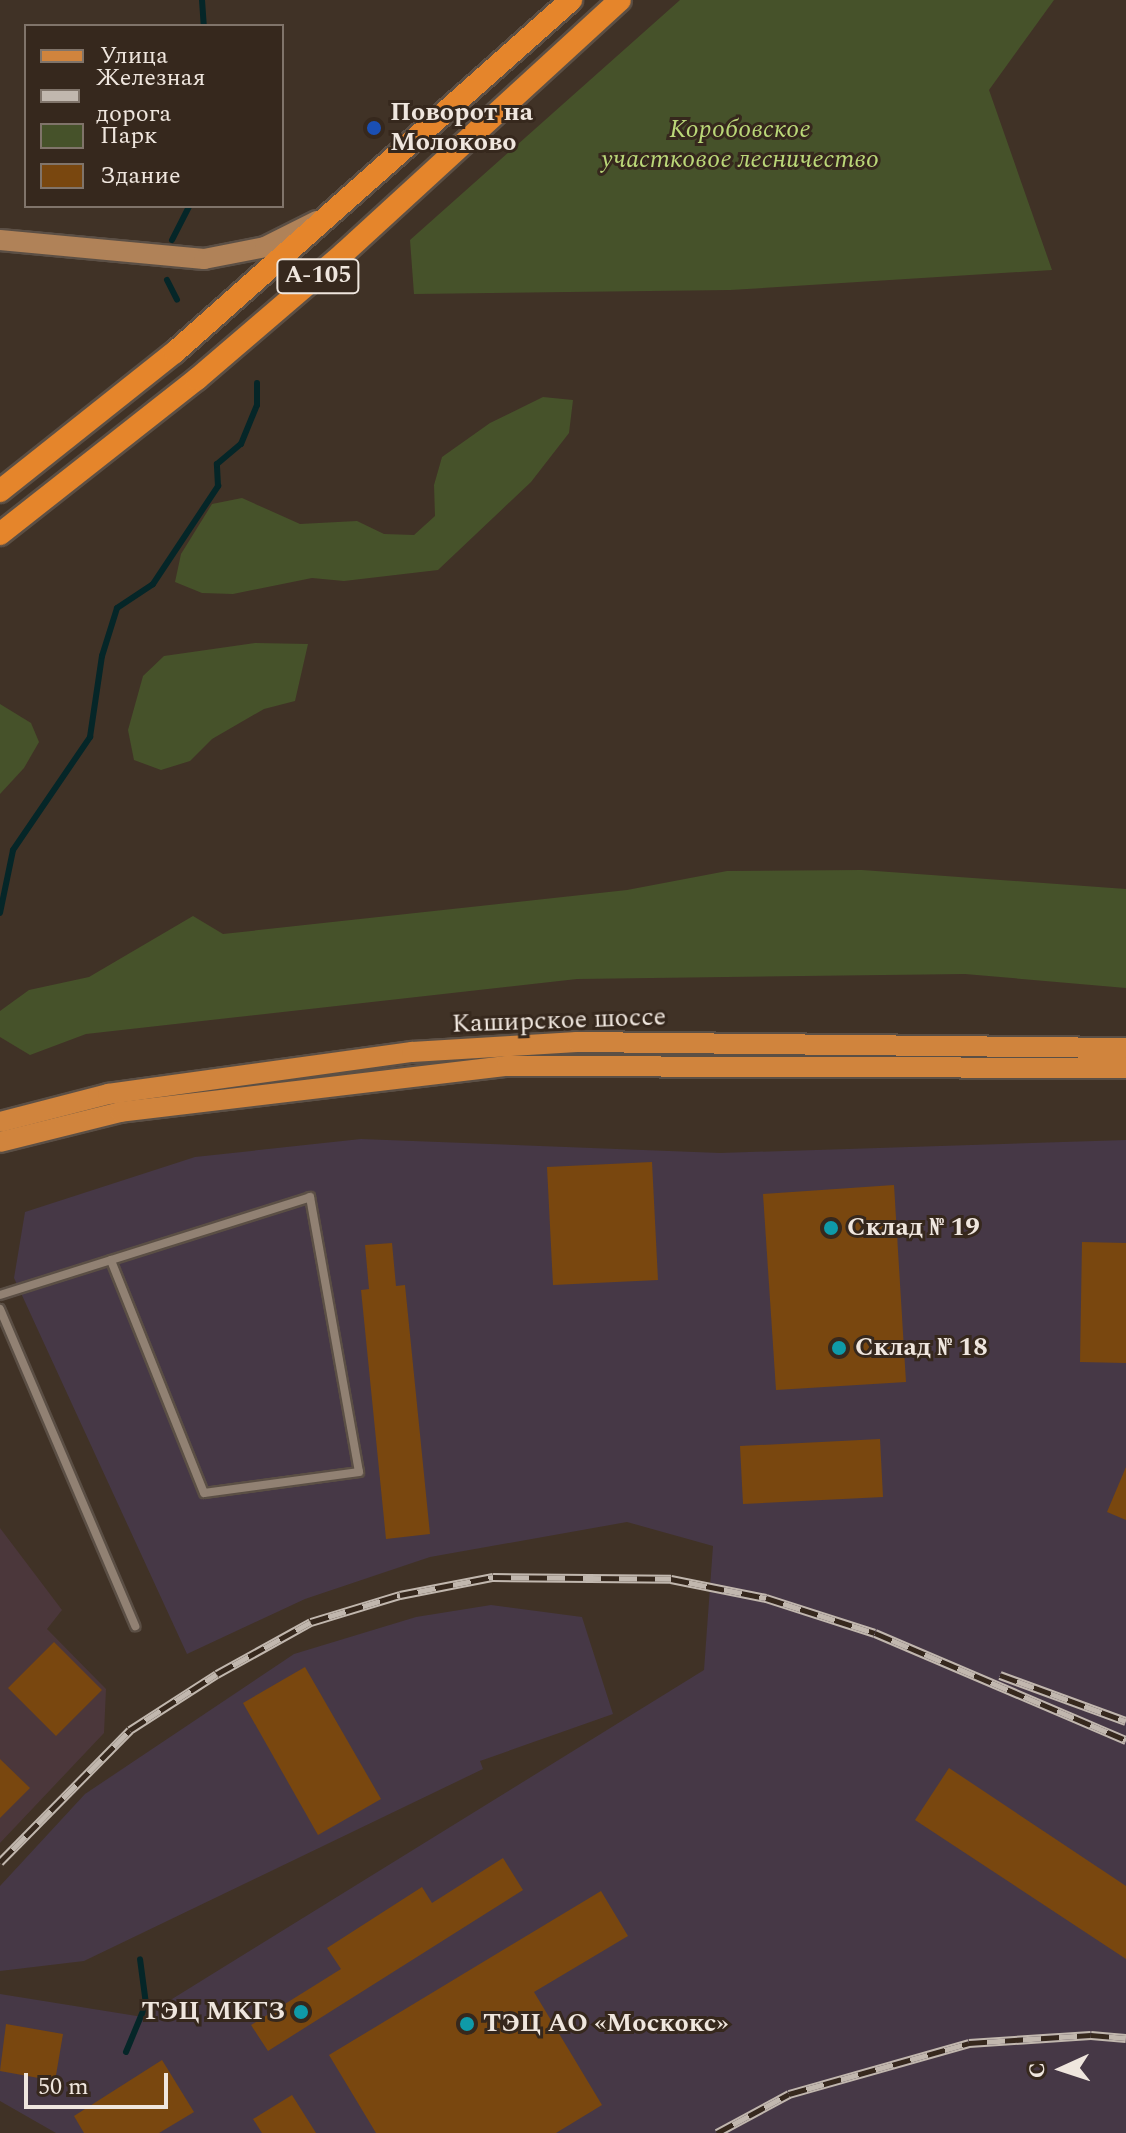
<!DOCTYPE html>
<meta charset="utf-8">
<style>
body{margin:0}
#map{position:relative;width:1126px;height:2133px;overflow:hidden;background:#403226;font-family:Spectral,serif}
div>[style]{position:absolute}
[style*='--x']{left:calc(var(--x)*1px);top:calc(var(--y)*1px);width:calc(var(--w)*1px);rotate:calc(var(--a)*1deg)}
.commercial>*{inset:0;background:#4b373b}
.industrial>*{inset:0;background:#463846}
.green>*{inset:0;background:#46522a}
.stream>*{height:6px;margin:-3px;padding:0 3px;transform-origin:3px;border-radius:3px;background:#052628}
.building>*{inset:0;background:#79470f}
.roads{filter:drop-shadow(2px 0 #5b4f45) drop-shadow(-2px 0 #5b4f45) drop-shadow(0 2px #5b4f45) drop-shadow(0 -2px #5b4f45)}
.service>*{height:8px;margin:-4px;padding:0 4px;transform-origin:4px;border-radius:4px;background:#918173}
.secondary>*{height:20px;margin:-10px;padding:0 10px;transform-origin:10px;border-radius:10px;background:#b08258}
.primary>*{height:20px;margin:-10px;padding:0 10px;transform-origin:10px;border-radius:10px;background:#d0843d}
.trunk>*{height:22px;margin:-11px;padding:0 11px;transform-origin:11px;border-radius:11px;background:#e5852b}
.rail>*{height:9px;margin-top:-4.5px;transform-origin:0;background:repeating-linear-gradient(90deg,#36281d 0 18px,#c1b7ae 0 36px);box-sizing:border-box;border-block:2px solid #c1b7ae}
.dots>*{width:22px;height:22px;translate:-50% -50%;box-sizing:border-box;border:4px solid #36281d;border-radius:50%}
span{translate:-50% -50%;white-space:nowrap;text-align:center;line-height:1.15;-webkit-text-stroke:6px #36281d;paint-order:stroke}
.shield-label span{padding:2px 6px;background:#36281d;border:2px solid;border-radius:6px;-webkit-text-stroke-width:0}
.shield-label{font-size:24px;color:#efe6de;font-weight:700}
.poi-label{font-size:26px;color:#efe6de;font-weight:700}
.left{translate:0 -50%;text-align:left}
.right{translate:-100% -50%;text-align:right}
.park-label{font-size:26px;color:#bad778;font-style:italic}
.street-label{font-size:26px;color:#efe6de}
.legend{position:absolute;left:24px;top:24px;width:260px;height:184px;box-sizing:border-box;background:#36281d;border:2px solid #80746a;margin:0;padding:10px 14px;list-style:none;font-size:24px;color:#efe6de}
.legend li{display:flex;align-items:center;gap:16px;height:40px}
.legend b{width:40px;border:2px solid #80746a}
.north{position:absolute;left:1022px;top:2029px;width:80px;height:80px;-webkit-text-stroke:6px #36281d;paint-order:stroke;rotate:267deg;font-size:22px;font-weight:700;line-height:32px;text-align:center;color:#efe6de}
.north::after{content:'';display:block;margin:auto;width:28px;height:36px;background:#efe6de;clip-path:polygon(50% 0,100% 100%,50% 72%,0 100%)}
.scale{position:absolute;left:24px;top:2073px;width:144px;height:36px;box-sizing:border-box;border:4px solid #efe6de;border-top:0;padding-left:10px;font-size:24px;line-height:28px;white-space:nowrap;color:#efe6de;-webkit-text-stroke:6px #36281d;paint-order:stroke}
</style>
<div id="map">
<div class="commercial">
<div style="clip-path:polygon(0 1528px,62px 1610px,47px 1629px,106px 1689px,104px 1733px,0 1843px)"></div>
</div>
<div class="industrial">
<div style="clip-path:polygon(361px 1139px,720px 1153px,1126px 1140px,1126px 2133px,56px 2133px,0 2101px,0 1994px,143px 2017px,704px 1670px,713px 1546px,627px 1522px,430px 1557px,305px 1599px,187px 1654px,14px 1278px,25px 1212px,195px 1157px)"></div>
<div style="clip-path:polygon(491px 1605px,582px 1617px,613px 1714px,480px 1761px,483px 1769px,84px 1961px,0 1971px,0 1886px,85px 1794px,294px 1654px,416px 1617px)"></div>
</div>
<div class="green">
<div style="clip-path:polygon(680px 0,1054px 0,989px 90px,1052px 270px,730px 290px,414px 294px,410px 240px)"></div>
<div style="clip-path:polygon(543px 397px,573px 400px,569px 433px,531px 482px,438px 570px,344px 581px,312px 578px,233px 594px,202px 593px,175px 582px,181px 554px,212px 504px,242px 498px,300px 524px,357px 521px,384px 534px,414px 535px,435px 516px,434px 485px,442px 457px,490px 423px)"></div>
<div style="clip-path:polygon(255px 643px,308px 644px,295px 701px,264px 709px,212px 739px,190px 761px,161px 770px,134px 760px,128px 730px,143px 676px,164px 656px)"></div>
<div style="clip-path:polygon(0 704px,31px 723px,39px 742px,24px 768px,0 794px)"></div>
<div style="clip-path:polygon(862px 870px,1126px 889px,1126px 988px,965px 974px,577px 979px,86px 1034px,30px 1055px,0 1037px,0 1011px,29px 990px,89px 977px,193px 916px,223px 934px,627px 890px,727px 871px)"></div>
</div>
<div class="stream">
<div style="--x:202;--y:0;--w:26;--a:86"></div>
<div style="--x:172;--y:240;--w:38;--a:-63"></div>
<div style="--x:167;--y:280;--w:22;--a:63"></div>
<div style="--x:0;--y:913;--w:64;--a:-78.3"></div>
<div style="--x:13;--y:850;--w:137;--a:-55.7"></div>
<div style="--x:90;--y:737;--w:82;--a:-81.6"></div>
<div style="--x:102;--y:656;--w:50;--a:-72.6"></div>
<div style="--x:117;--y:608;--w:43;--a:-33.7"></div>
<div style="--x:153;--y:584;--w:118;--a:-56.4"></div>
<div style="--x:218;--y:486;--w:22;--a:-93"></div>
<div style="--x:217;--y:464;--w:31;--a:-40"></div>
<div style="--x:241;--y:444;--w:42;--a:-67.7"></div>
<div style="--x:257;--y:405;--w:22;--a:-90"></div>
<div style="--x:126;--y:2052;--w:52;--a:-67.4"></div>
<div style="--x:146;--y:2004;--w:45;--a:-97.6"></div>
</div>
<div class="building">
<div style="clip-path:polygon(652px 1162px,658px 1280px,553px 1285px,547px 1167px)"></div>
<div style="clip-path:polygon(894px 1185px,906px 1382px,776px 1390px,763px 1194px)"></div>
<div style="clip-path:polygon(1082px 1242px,1126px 1243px,1126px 1363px,1080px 1362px)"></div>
<div style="clip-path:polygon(392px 1243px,396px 1286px,405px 1285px,430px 1534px,386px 1539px,361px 1290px,369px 1289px,365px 1245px)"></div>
<div style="clip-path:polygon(880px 1439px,883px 1497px,743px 1504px,740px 1446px)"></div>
<div style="clip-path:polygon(1126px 1467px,1126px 1520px,1107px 1512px)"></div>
<div style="clip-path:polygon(54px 1642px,102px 1690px,56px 1736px,8px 1688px)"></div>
<div style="clip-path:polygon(305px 1667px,381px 1799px,318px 1835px,243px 1703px)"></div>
<div style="clip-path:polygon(0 1759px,30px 1788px,0 1818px)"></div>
<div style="clip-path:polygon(949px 1768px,1126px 1886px,1126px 1959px,915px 1820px)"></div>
<div style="clip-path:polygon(503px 1858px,523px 1890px,268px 2051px,251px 2025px,341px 1969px,327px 1948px,422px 1887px,432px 1903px)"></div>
<div style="clip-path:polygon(601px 1891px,628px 1936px,534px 1992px,602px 2105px,556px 2133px,376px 2133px,329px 2055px)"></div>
<div style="clip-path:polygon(6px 2024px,63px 2034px,55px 2081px,0 2071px)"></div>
<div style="clip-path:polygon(162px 2060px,194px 2112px,159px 2133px,84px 2133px,74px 2116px)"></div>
<div style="clip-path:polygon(292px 2095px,316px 2133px,262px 2133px,253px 2119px)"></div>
</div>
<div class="roads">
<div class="service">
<div style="--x:0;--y:1295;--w:325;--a:-17.5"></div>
<div style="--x:310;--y:1197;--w:279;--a:79.9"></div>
<div style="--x:359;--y:1472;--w:156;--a:172.3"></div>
<div style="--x:204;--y:1493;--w:251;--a:-111.8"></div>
<div style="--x:0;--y:1309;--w:345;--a:66.9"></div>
</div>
<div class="secondary">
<div style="--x:0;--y:240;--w:205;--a:5.3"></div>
<div style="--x:204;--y:259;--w:62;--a:-11.1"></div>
<div style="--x:265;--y:247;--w:58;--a:-26.6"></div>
</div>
<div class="primary">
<div style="--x:0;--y:1122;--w:112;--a:-14.5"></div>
<div style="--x:108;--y:1094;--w:307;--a:-7.9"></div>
<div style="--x:412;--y:1052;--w:165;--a:-3.5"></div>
<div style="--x:577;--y:1042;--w:549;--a:0.63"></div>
<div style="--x:0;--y:1142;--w:124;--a:-14"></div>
<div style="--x:120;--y:1112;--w:390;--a:-6.8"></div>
<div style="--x:507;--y:1066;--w:619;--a:0.19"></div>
</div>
<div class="trunk">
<div style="--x:0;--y:491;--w:223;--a:-38.5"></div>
<div style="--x:175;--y:352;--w:530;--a:-41.63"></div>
<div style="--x:0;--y:534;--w:251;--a:-38.2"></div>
<div style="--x:197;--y:379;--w:194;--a:-40.6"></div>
<div style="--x:344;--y:253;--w:374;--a:-42.5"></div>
</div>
</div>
<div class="rail">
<div style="--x:1000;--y:1675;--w:134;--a:20.1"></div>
<div style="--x:0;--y:1862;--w:185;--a:-45.4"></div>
<div style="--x:130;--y:1730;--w:103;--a:-32.8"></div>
<div style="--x:217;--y:1674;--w:107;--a:-29"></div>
<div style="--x:311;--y:1622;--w:93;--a:-16.9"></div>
<div style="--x:400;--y:1595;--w:95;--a:-11"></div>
<div style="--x:493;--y:1577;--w:178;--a:0.6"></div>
<div style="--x:671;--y:1579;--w:97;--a:11.3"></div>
<div style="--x:766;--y:1598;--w:114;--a:17.8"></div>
<div style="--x:875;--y:1633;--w:273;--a:23.1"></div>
<div style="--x:717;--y:2133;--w:82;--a:-28.4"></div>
<div style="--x:789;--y:2094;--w:187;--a:-15.8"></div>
<div style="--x:969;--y:2043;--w:122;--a:-3.8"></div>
<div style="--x:1091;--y:2035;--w:35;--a:5"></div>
</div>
<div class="dots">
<div style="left:374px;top:128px;background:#1a4fb4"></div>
<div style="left:831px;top:1228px;background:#0f9aa8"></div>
<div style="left:839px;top:1348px;background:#0f9aa8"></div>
<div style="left:301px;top:2012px;background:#0f9aa8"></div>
<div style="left:467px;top:2024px;background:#0f9aa8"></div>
</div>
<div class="shield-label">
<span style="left:318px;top:276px">А-105</span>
</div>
<div class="poi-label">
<span class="left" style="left:390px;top:128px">Поворот на<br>Молоково</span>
<span class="left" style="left:847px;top:1228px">Склад № 19</span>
<span class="left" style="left:855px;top:1348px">Склад № 18</span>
<span class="right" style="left:285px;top:2012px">ТЭЦ МКГЗ</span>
<span class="left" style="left:483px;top:2024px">ТЭЦ АО «Москокс»</span>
</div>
<div class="park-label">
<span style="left:740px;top:145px">Коробовское<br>участковое лесничество</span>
</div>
<div class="street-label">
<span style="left:559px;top:1021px;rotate:-2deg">Каширское шоссе</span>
</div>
<ul class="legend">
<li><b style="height:10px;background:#d0843d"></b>Улица</li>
<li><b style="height:10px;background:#c1b7ae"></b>Железная дорога</li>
<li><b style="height:22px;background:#46522a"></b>Парк</li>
<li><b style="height:22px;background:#79470f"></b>Здание</li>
</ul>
<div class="north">С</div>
<div class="scale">50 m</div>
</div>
